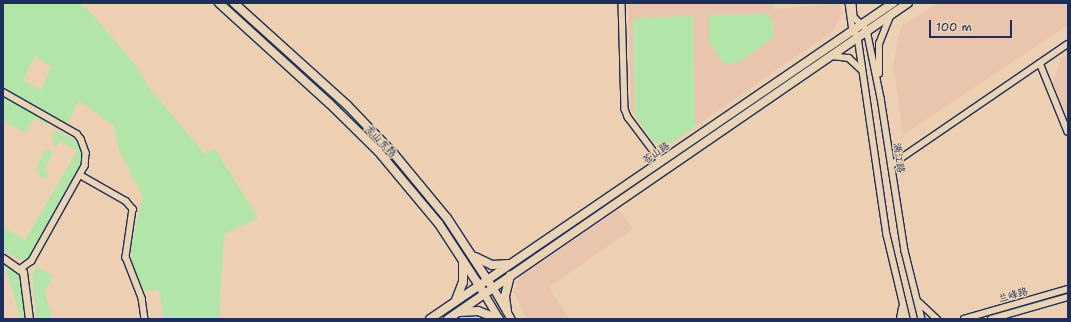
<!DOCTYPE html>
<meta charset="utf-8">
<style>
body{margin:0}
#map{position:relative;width:1071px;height:322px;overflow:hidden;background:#edd0b2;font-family:"Shantell Sans","LXGW WenKai TC",sans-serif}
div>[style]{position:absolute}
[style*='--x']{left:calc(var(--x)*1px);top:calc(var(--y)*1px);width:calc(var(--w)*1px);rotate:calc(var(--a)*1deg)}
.built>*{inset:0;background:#e9c5ae}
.green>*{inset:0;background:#b1e6a8}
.roads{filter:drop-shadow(1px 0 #1b2f5e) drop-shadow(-1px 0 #1b2f5e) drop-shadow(0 1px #1b2f5e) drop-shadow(0 -1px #1b2f5e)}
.minor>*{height:5.5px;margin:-2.75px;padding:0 2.75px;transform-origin:2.75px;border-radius:2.75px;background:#ead4b3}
.tertiary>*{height:7px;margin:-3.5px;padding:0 3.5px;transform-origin:3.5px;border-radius:3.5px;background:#ead4b3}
.secondary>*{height:8px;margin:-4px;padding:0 4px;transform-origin:4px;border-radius:4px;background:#ead4b3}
span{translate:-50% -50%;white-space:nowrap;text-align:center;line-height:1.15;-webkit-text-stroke:3px #ead4b3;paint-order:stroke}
.street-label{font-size:10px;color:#1b2f5e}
.frame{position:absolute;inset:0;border:4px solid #1b2f5e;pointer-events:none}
.scale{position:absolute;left:929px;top:20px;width:83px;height:18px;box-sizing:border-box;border:2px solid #1b2f5e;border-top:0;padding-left:5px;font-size:12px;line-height:14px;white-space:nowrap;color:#1b2f5e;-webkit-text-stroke:3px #ead4b3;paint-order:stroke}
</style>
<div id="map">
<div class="built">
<div style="clip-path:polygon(628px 3px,773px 3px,774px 9px,840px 4px,842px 13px,833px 31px,671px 143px,654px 143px,631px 110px)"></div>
<div style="clip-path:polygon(938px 3px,1068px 3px,1068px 25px,903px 135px,893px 65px,901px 26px)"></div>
<div style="clip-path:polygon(1068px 55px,1068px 117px,1053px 84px,1061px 58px)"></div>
<div style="clip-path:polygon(619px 209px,633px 229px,549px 287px,569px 319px,527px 319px,514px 293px,519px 278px)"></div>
</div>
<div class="green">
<div style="clip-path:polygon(evenodd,3px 3px,79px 3px,93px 15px,137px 67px,150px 89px,205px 154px,215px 149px,258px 218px,224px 234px,219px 319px,164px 319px,159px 290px,144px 291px,131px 264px,131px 247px,143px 197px,119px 150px,114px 126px,79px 101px,66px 125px,3px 88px,3px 3px,35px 56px,51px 67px,41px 90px,23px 80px,35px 56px)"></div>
<div style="clip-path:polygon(767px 14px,773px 23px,773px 38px,738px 63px,723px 63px,709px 42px,709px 15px)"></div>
<div style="clip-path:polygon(693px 16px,695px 127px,671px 143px,654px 143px,635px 116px,633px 18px)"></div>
<div style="clip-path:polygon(3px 95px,49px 120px,47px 125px,34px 118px,25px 133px,3px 121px)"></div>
<div style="clip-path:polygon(56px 130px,82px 144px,85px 159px,30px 259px,19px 259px,3px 250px,3px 227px,25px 240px,77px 151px,60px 141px,56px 148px,54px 146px,52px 136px)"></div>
<div style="clip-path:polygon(46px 149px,53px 153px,44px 170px,49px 173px,45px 179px,40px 176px,37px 166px)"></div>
<div style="clip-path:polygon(3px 260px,15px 268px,23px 287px,27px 319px,21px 319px)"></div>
<div style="clip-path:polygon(36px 266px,53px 276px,45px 292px,52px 319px,37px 319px,32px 275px)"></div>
</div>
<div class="roads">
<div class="minor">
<div style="--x:622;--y:3;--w:106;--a:88.4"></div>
<div style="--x:625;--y:109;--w:9;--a:69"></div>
<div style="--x:628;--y:117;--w:55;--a:53.1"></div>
<div style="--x:849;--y:3;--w:27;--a:82"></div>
<div style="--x:853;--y:30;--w:9;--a:54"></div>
<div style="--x:858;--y:37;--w:200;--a:81.7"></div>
<div style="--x:887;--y:235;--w:86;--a:76.6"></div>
<div style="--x:853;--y:3;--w:14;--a:86"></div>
<div style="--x:854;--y:17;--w:18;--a:45"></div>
<div style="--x:867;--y:30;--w:69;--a:78.4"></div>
<div style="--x:881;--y:98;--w:155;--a:81.1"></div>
<div style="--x:905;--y:251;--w:70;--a:76"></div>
<div style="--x:832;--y:56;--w:17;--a:7"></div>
<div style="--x:849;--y:58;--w:18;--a:43"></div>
<div style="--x:1040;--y:63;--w:74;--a:67.9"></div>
<div style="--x:879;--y:74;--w:30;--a:-90"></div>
<div style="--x:879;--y:44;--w:29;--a:-68"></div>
<div style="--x:3;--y:92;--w:85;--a:29.6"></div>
<div style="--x:77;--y:134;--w:6;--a:51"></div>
<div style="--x:81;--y:139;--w:15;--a:70"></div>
<div style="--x:86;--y:153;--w:13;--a:94"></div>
<div style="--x:85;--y:166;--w:109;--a:119.2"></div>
<div style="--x:32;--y:261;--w:14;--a:144"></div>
<div style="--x:891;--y:165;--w:214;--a:-34.4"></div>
<div style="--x:80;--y:175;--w:53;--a:29.5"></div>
<div style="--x:126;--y:201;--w:11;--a:49"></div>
<div style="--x:133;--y:209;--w:49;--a:98.3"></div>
<div style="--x:126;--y:257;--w:44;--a:68.7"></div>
<div style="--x:142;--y:298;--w:21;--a:82"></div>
<div style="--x:919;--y:302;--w:25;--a:43"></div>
<div style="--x:900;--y:319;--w:11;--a:-80"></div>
<div style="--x:964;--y:319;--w:108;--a:-16.1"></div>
<div style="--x:991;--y:319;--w:80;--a:-15.9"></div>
</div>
<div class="tertiary">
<div style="--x:3;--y:258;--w:24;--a:35"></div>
<div style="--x:23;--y:272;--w:47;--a:82.7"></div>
<div style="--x:493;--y:288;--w:36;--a:60"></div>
<div style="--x:484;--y:294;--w:29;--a:59"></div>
</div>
<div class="secondary">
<div style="--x:219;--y:3;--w:149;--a:42.3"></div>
<div style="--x:329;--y:103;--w:69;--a:44.4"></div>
<div style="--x:378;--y:151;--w:95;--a:50.1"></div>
<div style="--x:439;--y:224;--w:79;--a:56.9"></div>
<div style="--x:234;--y:3;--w:152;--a:42.1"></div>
<div style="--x:347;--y:105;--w:68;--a:46.2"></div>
<div style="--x:394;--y:154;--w:83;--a:50.4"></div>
<div style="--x:447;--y:218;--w:79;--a:56.9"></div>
<div style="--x:475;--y:257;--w:19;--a:25"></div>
<div style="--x:492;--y:265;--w:17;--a:-3"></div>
<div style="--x:456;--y:300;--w:19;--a:-69"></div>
<div style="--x:463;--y:282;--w:20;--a:-90"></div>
<div style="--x:507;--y:311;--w:15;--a:-98"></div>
<div style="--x:505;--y:296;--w:21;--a:-76"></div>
<div style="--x:460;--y:312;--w:18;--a:-3"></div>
<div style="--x:478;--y:311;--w:22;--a:21"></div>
<div style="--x:430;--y:319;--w:561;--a:-34.31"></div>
<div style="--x:448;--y:319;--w:558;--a:-34.49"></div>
</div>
</div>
<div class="street-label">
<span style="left:381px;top:141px;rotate:47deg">龙山东路</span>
<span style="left:656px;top:153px;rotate:-35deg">苍山路</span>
<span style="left:899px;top:158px;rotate:82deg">满江路</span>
<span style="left:1013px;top:295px;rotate:-16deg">兰峰路</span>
</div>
<div class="frame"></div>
<div class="scale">100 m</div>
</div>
